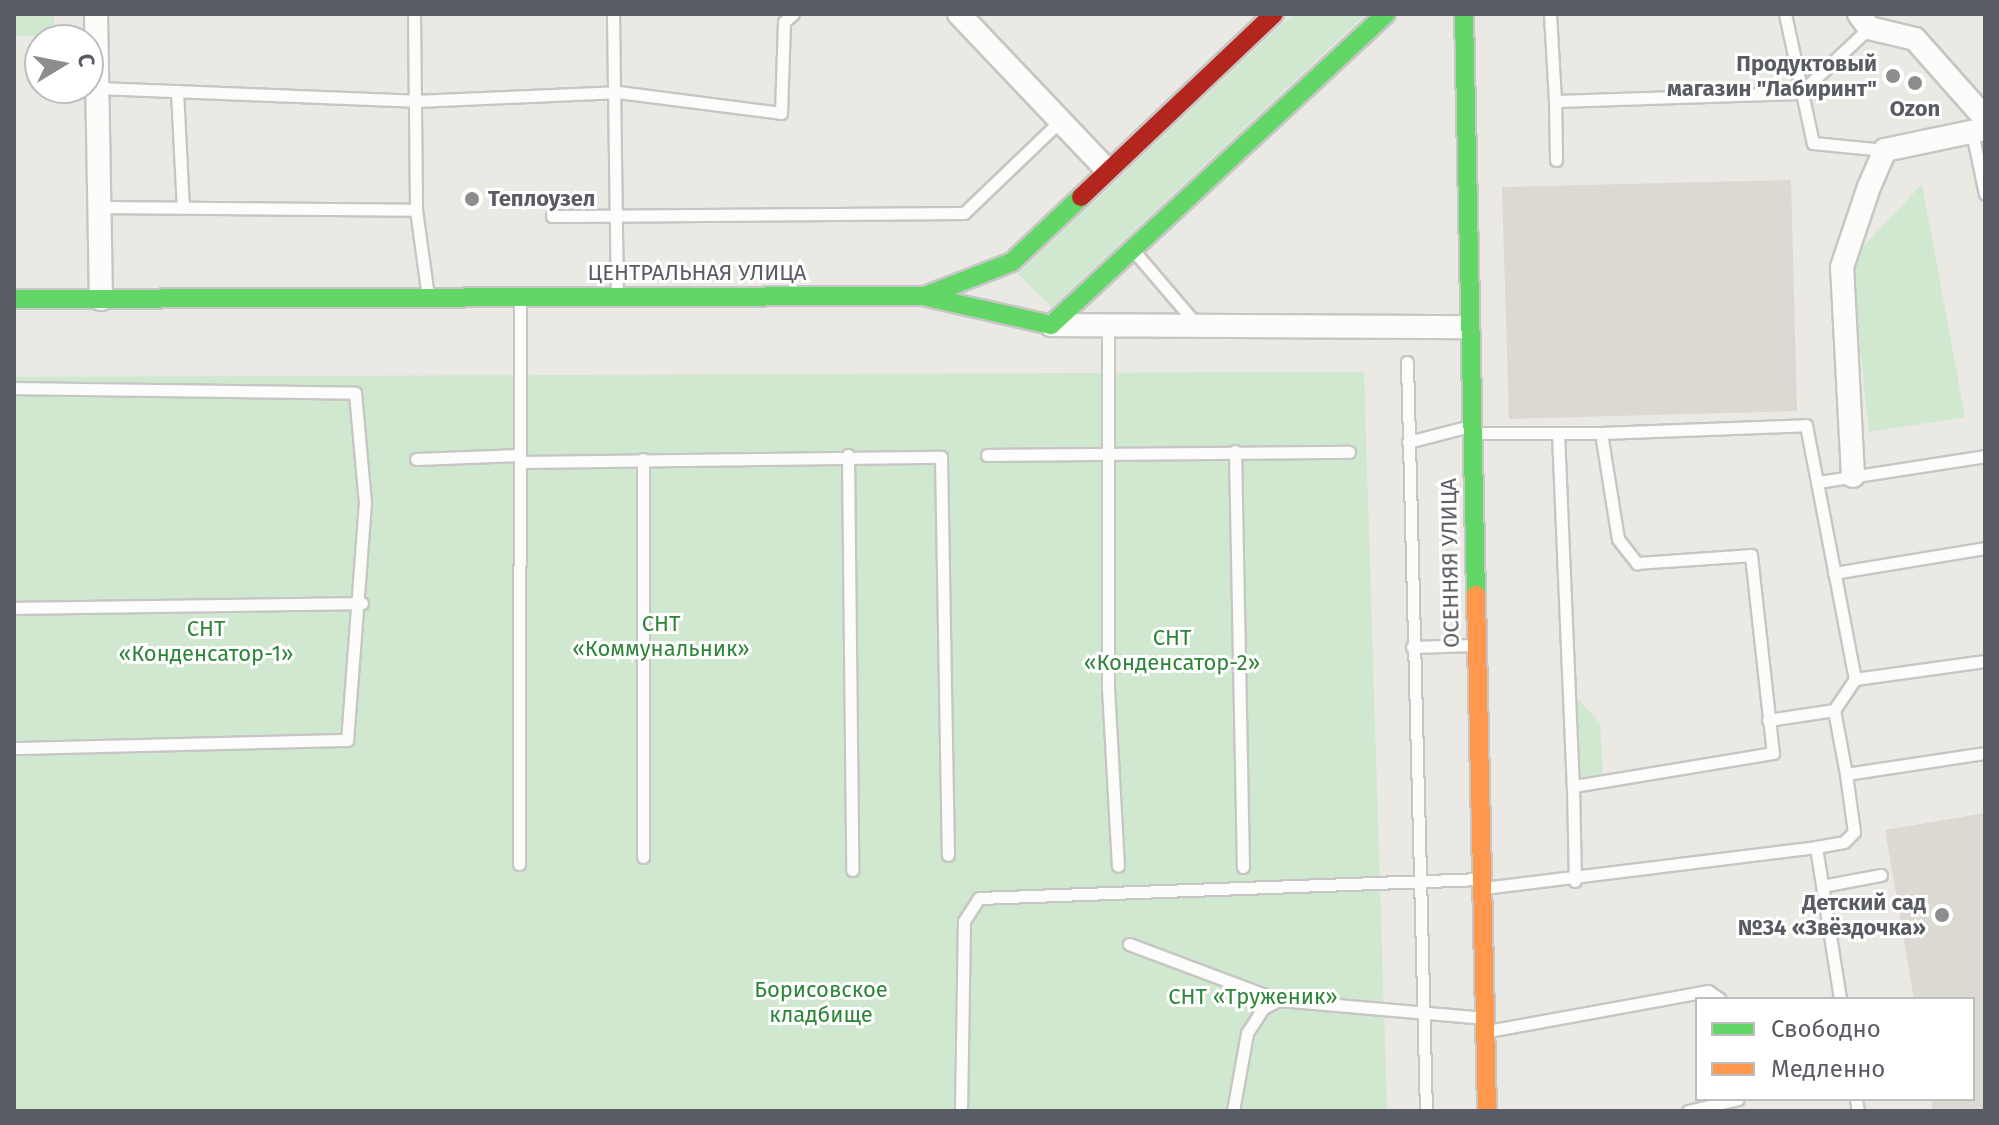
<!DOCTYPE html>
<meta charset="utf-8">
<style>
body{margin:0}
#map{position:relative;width:1999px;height:1125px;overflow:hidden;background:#eae9e3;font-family:"Fira Sans",sans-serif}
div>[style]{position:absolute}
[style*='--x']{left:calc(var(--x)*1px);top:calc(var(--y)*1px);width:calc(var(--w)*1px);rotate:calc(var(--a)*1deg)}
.education>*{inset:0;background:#dbd9d1}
.green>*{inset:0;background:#d0e8cf}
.roads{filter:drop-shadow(2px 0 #c6c7c5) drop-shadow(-2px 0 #c6c7c5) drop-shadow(0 2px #c6c7c5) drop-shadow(0 -2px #c6c7c5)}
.lane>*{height:11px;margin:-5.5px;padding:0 5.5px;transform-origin:5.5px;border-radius:5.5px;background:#fcfcfb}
.street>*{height:22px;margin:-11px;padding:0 11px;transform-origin:11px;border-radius:11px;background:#fcfcfb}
.fast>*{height:18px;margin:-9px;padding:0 9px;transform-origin:9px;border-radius:9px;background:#63d668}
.slow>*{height:18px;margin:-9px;padding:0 9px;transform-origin:9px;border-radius:9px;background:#ff974d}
.jam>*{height:18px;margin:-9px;padding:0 9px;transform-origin:9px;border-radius:9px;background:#b3261e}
.dots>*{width:22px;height:22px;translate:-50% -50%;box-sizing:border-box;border:4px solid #fff;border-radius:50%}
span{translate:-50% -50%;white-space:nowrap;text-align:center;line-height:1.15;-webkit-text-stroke:6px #fff;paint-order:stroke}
.poi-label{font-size:22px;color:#595c62;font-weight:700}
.right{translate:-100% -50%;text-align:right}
.left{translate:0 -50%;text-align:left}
.street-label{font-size:22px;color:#595c62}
.park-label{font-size:22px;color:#2e8539}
.frame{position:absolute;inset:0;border:16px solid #595c62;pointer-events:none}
.legend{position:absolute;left:1695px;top:997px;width:280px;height:104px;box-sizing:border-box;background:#fff;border:2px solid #bdbec0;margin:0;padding:10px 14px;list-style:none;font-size:24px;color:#595c62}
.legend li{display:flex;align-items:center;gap:16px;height:40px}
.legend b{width:40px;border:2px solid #bdbec0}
.north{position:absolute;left:24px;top:24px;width:80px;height:80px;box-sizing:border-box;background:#fff;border:2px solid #bdbec0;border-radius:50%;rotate:80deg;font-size:22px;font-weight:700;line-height:32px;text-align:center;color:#595c62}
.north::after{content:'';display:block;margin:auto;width:28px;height:36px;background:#8c8d8f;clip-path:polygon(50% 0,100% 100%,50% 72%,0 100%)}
</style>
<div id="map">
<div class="education">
<div style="clip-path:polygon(1791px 180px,1797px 411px,1509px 419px,1502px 187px)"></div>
<div style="clip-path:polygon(1985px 813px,1985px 1111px,1933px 1111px,1931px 1099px,1973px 1099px,1973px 999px,1914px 999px,1885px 830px)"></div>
</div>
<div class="green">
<div style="clip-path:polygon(14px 14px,54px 14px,54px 36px,14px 36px)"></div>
<div style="clip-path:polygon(1293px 14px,1366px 14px,1052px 307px,1018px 274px)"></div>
<div style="clip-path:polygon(1922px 184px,1965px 417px,1869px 432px,1851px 260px)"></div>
<div style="clip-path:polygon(1364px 372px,1387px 1111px,14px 1111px,14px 377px)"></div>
<div style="clip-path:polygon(1575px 696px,1600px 723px,1603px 776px,1579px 777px)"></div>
</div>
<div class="roads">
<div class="lane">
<div style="--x:414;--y:14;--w:196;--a:89.4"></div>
<div style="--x:416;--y:210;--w:88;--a:82.1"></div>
<div style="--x:613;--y:14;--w:283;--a:89.2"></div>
<div style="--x:1550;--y:14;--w:87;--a:86.7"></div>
<div style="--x:1555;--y:101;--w:245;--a:-1.9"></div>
<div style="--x:1800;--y:93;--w:95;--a:-43.3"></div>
<div style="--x:1785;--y:14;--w:132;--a:77.8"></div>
<div style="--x:1813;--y:143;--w:72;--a:5.6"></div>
<div style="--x:98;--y:88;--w:317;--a:2.3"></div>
<div style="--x:415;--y:101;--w:203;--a:-2.5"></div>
<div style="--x:618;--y:92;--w:164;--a:7.3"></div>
<div style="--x:781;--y:113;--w:91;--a:-88.1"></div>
<div style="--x:784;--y:22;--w:12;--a:-42"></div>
<div style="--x:177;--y:91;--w:117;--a:87.1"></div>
<div style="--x:1555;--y:101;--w:59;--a:89"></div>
<div style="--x:1972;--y:132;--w:63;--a:78.2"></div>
<div style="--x:99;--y:207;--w:317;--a:0.5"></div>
<div style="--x:552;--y:216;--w:412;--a:-0.4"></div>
<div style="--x:964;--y:213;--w:133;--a:-43.8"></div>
<div style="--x:1133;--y:250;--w:99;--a:49.5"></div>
<div style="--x:1108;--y:329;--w:359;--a:90"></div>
<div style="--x:1108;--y:688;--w:178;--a:86.8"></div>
<div style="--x:1407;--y:362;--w:749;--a:88.55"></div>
<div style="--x:14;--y:388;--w:341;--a:0.8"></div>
<div style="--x:355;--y:393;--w:109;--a:84.8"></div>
<div style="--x:365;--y:502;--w:239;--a:94.3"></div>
<div style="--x:347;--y:740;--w:333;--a:178.6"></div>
<div style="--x:1473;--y:433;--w:128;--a:0"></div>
<div style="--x:1601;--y:433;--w:107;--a:80.9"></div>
<div style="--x:1618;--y:539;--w:31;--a:52"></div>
<div style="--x:1637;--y:563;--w:114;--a:-4"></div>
<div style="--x:1751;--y:555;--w:199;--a:83.7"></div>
<div style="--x:1773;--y:753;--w:203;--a:170.6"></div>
<div style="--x:1573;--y:786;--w:95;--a:88.8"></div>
<div style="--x:1558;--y:433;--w:353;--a:87.6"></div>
<div style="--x:1601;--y:433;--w:205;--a:-2.2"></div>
<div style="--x:1806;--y:425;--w:259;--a:79.1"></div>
<div style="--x:1855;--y:679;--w:37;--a:124"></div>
<div style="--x:1408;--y:442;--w:64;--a:-14.5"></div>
<div style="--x:1235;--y:451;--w:416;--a:88.9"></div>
<div style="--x:848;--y:455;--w:415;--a:89.4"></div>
<div style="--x:987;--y:455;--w:362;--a:-0.5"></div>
<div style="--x:416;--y:459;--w:104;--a:-2.2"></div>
<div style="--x:520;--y:462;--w:421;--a:-0.7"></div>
<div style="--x:941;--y:457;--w:398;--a:89"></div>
<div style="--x:1818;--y:482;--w:169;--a:-8.8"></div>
<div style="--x:1834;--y:573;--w:153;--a:-9.4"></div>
<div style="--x:14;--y:608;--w:348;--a:-0.8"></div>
<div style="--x:1412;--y:647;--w:64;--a:-1.8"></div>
<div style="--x:1855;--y:679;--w:131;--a:-7.9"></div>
<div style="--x:1768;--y:720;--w:67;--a:-8.6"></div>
<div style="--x:1834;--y:710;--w:65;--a:79.4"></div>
<div style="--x:1846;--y:774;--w:141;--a:-8.6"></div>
<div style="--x:1816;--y:847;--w:28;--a:-10"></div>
<div style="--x:1844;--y:842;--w:14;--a:-45"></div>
<div style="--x:1854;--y:832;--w:59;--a:-97.9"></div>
<div style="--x:643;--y:857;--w:398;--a:-90"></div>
<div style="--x:519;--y:864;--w:566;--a:-89.9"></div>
<div style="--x:1822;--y:886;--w:60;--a:-10.6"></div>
<div style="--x:1483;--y:888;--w:336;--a:-7"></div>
<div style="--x:1816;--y:847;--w:154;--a:81"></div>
<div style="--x:1129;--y:944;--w:160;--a:20.5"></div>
<div style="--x:1488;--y:1031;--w:224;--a:-10.3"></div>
<div style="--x:1708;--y:991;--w:14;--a:34"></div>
<div style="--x:1856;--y:1099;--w:12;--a:81"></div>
<div style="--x:961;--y:1111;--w:190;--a:-89.1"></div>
<div style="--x:964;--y:921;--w:27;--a:-57"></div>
<div style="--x:979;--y:898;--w:502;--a:-2.17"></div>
<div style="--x:1233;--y:1111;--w:79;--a:-79.8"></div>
<div style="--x:1247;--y:1033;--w:30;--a:-57"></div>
<div style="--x:1263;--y:1008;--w:18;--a:-27"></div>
<div style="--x:1279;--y:1000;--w:207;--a:5"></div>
<div style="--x:1688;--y:1111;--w:51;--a:-13.5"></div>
</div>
<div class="street">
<div style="--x:96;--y:14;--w:285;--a:89"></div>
<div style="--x:959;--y:14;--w:212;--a:46.5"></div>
<div style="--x:1859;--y:14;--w:17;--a:54"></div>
<div style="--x:1869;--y:28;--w:47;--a:13.4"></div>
<div style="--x:1915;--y:39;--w:106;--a:48.5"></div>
<div style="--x:1051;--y:325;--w:417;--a:0.3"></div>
<div style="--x:1853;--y:476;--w:209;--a:-93"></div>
<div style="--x:1842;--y:267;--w:84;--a:-71.4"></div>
<div style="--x:1869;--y:187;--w:40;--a:-66.6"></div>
<div style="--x:1885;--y:150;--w:102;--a:-11.9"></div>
</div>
<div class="fast">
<div style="--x:1464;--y:14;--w:581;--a:88.82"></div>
<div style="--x:927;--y:297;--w:127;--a:12.7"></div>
<div style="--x:1051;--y:325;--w:457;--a:-42.9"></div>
<div style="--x:14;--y:299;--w:911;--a:-0.19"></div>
<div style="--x:925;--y:296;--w:93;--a:-21.3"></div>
<div style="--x:1012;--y:262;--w:95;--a:-43.3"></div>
</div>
<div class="slow">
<div style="--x:1476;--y:595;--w:516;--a:88.78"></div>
</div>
<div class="jam">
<div style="--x:1081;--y:197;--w:266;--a:-43.5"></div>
</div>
</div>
<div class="dots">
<div style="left:1893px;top:76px;background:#8c8d8f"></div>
<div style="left:1915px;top:83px;background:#8c8d8f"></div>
<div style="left:472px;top:199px;background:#8c8d8f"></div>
<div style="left:1942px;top:915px;background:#8c8d8f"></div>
</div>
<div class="poi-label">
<span class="right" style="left:1877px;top:76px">Продуктовый<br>магазин "Лабиринт"</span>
<span style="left:1915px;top:109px">Ozon</span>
<span class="left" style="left:488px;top:199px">Теплоузел</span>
<span class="right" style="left:1926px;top:915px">Детский сад<br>№34 «Звёздочка»</span>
</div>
<div class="street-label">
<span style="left:697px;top:273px">ЦЕНТРАЛЬНАЯ УЛИЦА</span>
<span style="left:1450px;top:563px;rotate:-91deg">ОСЕННЯЯ УЛИЦА</span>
</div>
<div class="park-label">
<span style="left:661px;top:636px">СНТ<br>«Коммунальник»</span>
<span style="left:206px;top:641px">СНТ<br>«Конденсатор-1»</span>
<span style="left:1172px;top:650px">СНТ<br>«Конденсатор-2»</span>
<span style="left:821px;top:1002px">Борисовское<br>кладбище</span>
<span style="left:1253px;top:997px">СНТ «Труженик»</span>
</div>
<div class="frame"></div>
<ul class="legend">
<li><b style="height:10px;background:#63d668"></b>Свободно</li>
<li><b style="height:10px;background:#ff974d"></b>Медленно</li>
</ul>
<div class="north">С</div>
</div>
